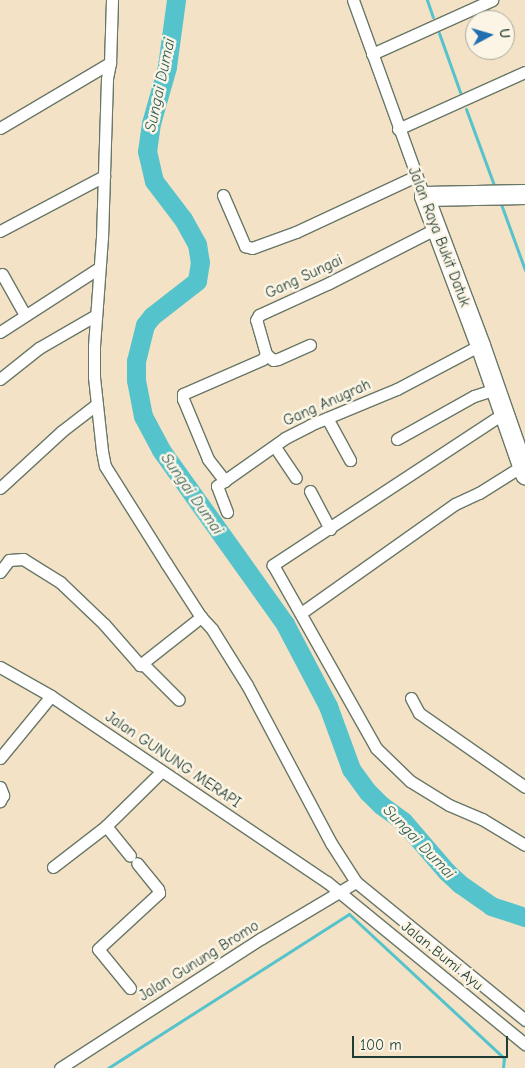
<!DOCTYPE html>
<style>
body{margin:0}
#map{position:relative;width:525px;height:1068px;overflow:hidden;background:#f3e2c5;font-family:"Comic Neue",sans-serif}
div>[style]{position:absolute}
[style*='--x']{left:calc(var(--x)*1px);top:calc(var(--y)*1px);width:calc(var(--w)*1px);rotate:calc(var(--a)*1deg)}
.stream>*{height:3px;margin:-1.5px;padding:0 1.5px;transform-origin:1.5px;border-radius:1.5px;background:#55c3cc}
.river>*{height:19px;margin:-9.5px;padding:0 9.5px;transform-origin:9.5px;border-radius:9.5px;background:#55c3cc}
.roads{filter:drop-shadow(1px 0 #697767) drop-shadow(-1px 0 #697767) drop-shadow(0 1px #697767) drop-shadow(0 -1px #697767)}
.minor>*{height:11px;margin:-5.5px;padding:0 5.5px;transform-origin:5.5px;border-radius:5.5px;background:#fff}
.primary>*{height:19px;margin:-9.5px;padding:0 9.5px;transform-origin:9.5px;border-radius:9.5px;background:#fff}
span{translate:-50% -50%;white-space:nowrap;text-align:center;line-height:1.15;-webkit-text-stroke:5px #fcf5e5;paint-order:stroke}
.street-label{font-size:15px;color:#1f3d34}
.water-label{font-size:16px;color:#2c5e5a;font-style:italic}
.north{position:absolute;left:465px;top:10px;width:50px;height:50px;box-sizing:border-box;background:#fcf5e5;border:1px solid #a4ab9e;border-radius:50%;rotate:84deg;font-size:14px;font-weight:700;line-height:20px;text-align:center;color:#1f3d34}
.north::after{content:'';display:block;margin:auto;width:18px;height:22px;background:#1f6fb2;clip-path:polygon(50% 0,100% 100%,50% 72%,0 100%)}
.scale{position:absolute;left:352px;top:1036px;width:156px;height:22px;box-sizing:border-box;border:2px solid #1f3d34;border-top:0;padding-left:6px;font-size:15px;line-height:18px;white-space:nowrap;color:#1f3d34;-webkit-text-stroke:4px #fcf5e5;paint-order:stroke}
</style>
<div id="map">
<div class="stream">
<div style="--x:427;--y:0;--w:18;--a:71"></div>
<div style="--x:439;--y:33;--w:63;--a:70.4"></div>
<div style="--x:466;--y:109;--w:81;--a:69.8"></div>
<div style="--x:501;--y:204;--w:70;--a:70"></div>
<div style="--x:108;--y:1068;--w:286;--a:-32.6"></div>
<div style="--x:349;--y:914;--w:212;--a:42.9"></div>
<div style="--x:504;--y:1058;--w:10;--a:96"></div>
</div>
<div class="river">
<div style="--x:176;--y:0;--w:68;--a:97.7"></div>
<div style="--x:167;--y:67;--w:58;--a:105.9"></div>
<div style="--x:151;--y:123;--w:28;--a:98"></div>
<div style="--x:147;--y:151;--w:31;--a:77"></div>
<div style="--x:154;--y:181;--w:48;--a:52.7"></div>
<div style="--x:183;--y:219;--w:29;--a:61"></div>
<div style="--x:197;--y:244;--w:18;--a:81"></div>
<div style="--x:200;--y:262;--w:19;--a:99"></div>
<div style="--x:197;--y:281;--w:57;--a:142.1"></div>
<div style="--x:152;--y:316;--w:11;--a:128"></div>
<div style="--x:145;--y:325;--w:37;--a:104"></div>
<div style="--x:136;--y:361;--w:19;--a:90"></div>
<div style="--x:136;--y:380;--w:37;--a:79"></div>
<div style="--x:143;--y:416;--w:38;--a:62"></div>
<div style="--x:161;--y:450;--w:214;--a:54.5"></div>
<div style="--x:285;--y:624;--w:93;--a:62.3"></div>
<div style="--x:328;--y:706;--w:67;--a:69.9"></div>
<div style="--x:351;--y:769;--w:29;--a:54"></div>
<div style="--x:368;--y:792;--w:18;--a:45"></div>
<div style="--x:381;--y:805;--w:27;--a:36"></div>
<div style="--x:403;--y:821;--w:66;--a:49.3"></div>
<div style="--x:446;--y:871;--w:19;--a:43"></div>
<div style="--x:460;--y:884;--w:38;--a:35"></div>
<div style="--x:491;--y:906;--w:36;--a:18"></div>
</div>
<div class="roads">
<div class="minor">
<div style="--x:112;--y:0;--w:63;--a:91.8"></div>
<div style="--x:110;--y:63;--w:16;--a:101"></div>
<div style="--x:107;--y:79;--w:158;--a:91.8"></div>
<div style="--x:102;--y:237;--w:110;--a:94.2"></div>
<div style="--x:94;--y:347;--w:30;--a:90"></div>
<div style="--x:94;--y:377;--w:74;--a:83.8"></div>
<div style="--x:102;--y:451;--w:15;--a:79"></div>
<div style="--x:105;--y:466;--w:115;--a:57.8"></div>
<div style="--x:166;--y:563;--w:64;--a:57.1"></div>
<div style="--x:201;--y:617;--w:16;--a:47"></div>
<div style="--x:212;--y:629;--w:66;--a:58"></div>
<div style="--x:247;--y:685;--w:179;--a:62"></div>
<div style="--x:331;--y:843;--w:46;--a:57.3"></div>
<div style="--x:356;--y:882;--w:218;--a:39.2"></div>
<div style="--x:353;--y:0;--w:208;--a:70.1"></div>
<div style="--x:372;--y:54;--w:132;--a:-24.2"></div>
<div style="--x:0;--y:128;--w:128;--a:-30.6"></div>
<div style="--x:398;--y:129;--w:139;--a:-24.2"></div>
<div style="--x:223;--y:195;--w:56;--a:66.7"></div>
<div style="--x:245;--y:246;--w:7;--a:16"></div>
<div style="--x:252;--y:248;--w:47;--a:-20"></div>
<div style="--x:296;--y:232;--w:132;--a:-25"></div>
<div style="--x:0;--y:231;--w:118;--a:-27.9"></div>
<div style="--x:2;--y:274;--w:47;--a:60.7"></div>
<div style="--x:0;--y:332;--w:118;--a:-32.9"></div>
<div style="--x:266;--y:354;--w:9;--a:41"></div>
<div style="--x:273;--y:360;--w:5;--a:-11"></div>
<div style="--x:278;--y:359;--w:35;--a:-24"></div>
<div style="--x:0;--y:379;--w:50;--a:-38.5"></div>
<div style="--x:39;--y:348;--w:66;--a:-30.1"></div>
<div style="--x:504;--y:413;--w:277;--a:146.7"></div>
<div style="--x:273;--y:565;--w:210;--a:60.6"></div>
<div style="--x:376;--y:748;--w:47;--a:44.1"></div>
<div style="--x:410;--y:781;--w:46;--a:31.6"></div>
<div style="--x:449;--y:805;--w:36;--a:23"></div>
<div style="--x:482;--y:819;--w:50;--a:31.2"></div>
<div style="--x:327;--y:418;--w:48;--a:61.3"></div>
<div style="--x:397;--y:439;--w:88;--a:-29.2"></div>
<div style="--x:474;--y:396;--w:22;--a:-18"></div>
<div style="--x:275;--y:447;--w:37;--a:56"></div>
<div style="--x:225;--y:481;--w:28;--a:-128"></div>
<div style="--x:208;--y:459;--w:65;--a:-112.6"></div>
<div style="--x:183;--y:399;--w:5;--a:-90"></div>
<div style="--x:183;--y:394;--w:87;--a:-23.6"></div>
<div style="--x:263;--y:359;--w:6;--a:-59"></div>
<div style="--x:266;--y:354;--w:35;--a:-106"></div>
<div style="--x:256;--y:320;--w:6;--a:-59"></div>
<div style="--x:259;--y:315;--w:77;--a:-24.6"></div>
<div style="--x:329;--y:283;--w:121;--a:-27"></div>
<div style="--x:0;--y:488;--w:84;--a:-42.6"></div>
<div style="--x:62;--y:431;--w:44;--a:-37.6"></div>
<div style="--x:310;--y:491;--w:43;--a:62.2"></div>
<div style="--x:227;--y:512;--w:28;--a:-111"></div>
<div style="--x:217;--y:486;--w:83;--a:-35.2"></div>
<div style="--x:285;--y:438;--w:28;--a:-27"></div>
<div style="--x:310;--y:425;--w:94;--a:-22.5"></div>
<div style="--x:397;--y:389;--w:94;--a:-27.9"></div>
<div style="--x:0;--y:572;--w:15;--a:-53"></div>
<div style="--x:9;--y:560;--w:14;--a:-4"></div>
<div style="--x:23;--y:559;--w:44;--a:31.9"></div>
<div style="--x:60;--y:582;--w:61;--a:43.7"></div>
<div style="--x:104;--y:624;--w:55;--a:48.7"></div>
<div style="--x:140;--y:665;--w:4;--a:0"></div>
<div style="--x:144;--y:665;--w:49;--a:45"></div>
<div style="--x:301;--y:613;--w:189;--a:-35.3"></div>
<div style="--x:455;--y:504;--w:26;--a:-25"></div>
<div style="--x:479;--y:493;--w:51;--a:-32.1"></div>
<div style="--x:140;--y:665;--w:78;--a:-38.2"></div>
<div style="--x:0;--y:667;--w:59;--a:29.6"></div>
<div style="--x:51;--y:696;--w:333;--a:34"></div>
<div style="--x:327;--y:882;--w:256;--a:39.3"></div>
<div style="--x:411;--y:698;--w:17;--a:62"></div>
<div style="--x:419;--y:713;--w:129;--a:34.9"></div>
<div style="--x:0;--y:758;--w:80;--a:-50.6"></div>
<div style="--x:0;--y:787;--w:9;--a:69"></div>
<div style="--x:3;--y:795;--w:7;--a:117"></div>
<div style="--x:106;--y:826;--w:38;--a:51"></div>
<div style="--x:53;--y:867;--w:67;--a:-37.7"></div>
<div style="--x:106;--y:826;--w:78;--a:-44.5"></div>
<div style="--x:130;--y:988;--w:50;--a:-129.4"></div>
<div style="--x:98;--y:949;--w:83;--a:-42.6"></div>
<div style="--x:159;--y:893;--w:4;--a:-104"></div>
<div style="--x:158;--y:889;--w:33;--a:-129"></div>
<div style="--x:60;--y:1068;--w:240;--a:-32.8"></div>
<div style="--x:262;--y:938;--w:109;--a:-30.8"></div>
</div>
<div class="primary">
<div style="--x:525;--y:194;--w:101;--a:178.9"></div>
<div style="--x:424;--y:196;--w:159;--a:69.4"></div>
<div style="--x:480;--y:345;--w:137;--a:70.8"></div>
</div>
</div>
<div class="street-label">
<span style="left:439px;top:237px;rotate:69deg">Jalan Raya Bukit Datuk</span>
<span style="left:304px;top:277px;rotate:-25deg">Gang Sungai</span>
<span style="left:327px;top:403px;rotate:-24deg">Gang Anugrah</span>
<span style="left:173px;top:760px;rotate:34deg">Jalan GUNUNG MERAPI</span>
<span style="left:442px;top:956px;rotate:39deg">Jalan Bumi Ayu</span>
<span style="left:199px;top:961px;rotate:-32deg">Jalan Gunung Bromo</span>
</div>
<div class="water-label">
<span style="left:160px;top:85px;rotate:-78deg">Sungai Dumai</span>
<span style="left:192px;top:494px;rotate:55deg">Sungai Dumai</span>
<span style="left:419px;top:842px;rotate:46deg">Sungai Dumai</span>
</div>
<div class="north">U</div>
<div class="scale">100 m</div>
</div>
